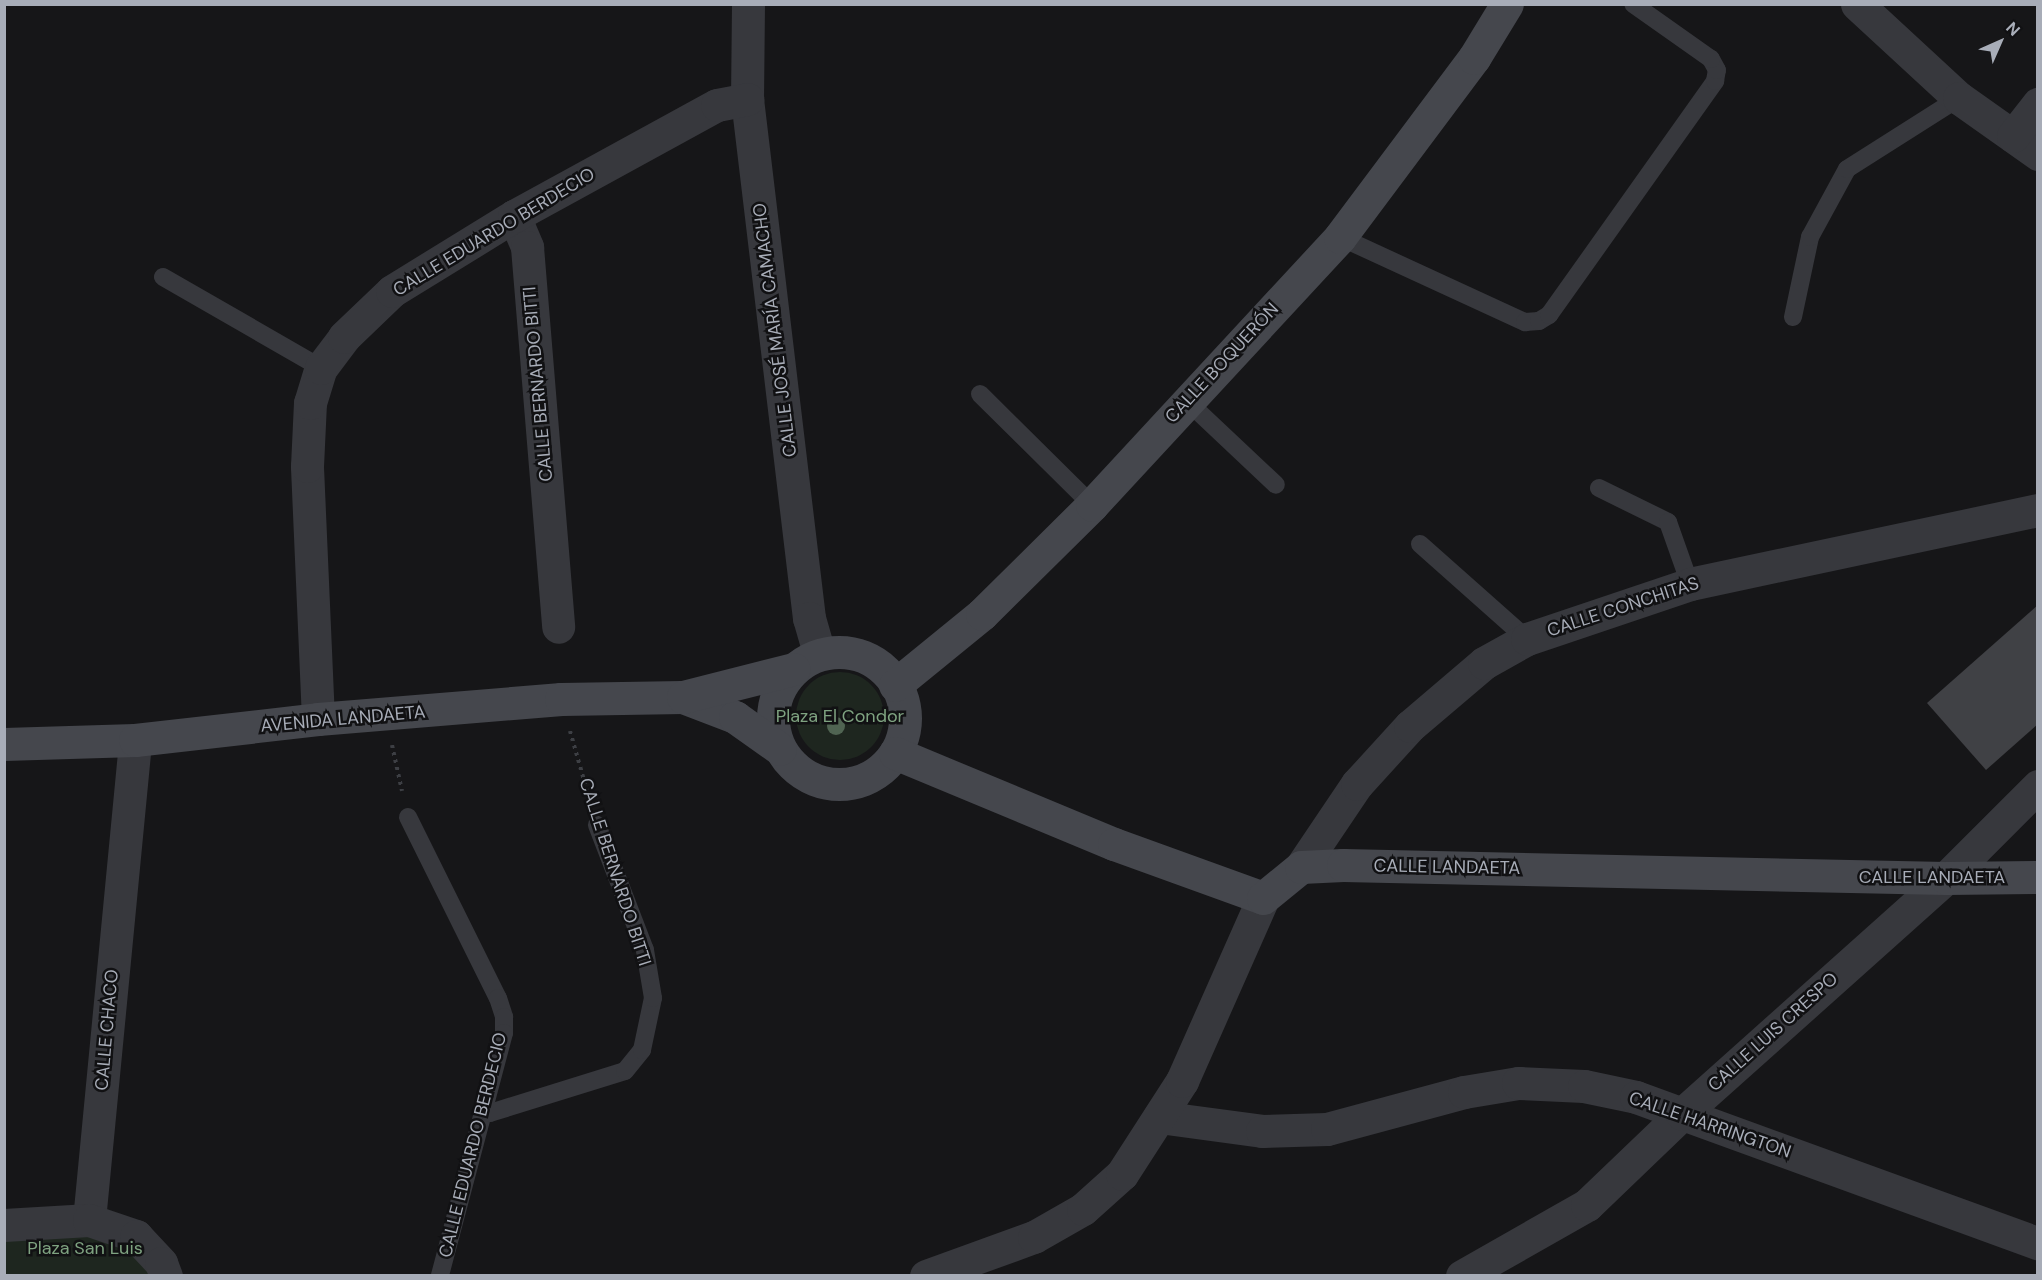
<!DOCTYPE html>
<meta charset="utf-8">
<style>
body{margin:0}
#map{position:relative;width:2042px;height:1280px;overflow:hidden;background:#161618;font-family:"DM Sans",sans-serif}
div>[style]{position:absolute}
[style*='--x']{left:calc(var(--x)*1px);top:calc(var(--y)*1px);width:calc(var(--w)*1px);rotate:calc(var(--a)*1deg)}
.green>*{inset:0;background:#1e261f}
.round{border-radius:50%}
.building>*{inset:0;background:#404145}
.path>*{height:4px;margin-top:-2px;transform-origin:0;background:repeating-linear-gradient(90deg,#3d3f44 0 3px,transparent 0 7.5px)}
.lane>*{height:18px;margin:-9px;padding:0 9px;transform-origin:9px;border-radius:9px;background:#37383d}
.street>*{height:33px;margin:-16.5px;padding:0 16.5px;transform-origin:16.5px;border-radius:16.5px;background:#37383d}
.secondary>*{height:33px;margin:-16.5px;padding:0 16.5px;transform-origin:16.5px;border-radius:16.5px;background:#45474d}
.secondary>.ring{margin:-16.5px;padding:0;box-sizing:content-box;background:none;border:33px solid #45474d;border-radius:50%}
.trees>*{width:18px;height:18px;margin:-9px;border-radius:50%;background:#506452}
span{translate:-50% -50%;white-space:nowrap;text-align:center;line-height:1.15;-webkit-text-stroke:5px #111113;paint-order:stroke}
.street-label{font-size:18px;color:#a8adb8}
.park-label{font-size:18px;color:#7fa381}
.frame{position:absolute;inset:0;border:6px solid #a8adb8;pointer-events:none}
.north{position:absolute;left:1970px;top:12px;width:60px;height:60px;-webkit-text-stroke:4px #111113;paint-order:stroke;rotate:45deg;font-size:16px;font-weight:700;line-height:24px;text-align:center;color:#a8adb8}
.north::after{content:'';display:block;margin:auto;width:21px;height:27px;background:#a8adb8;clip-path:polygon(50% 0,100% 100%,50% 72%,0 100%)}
</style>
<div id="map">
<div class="green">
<div class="round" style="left:796px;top:672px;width:88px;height:88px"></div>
<div style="clip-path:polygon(89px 1220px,166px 1275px,5px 1275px,4px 1225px)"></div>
</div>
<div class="building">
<div style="clip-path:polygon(2038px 605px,2038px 724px,1986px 770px,1927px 703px)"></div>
</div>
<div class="path">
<div style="--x:570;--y:731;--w:73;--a:74.1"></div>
<div style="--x:392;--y:745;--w:47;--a:77.7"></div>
</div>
<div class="lane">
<div style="--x:1340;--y:237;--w:204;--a:24.7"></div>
<div style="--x:1525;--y:322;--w:14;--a:-4"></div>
<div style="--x:1539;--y:321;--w:12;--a:-31"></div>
<div style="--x:1549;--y:315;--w:287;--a:-54.6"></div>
<div style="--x:1715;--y:81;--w:11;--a:-80"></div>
<div style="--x:1717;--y:70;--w:13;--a:-119"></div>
<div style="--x:1711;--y:59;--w:95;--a:-144.8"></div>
<div style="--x:163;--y:277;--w:182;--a:29.9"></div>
<div style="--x:1793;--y:317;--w:82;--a:-78"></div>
<div style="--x:1810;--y:237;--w:77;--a:-61.4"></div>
<div style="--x:1847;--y:169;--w:133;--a:-32.4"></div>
<div style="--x:980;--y:394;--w:158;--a:44.7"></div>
<div style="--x:1187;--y:401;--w:122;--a:43.3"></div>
<div style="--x:1599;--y:488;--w:77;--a:26.2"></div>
<div style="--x:1668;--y:522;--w:66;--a:70.5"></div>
<div style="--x:1420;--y:544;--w:143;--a:41.6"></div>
<div style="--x:408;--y:817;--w:202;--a:63.6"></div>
<div style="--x:498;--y:998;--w:20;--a:72"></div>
<div style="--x:504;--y:1017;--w:16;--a:90"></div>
<div style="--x:504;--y:1033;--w:251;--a:104.8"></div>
<div style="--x:482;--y:1112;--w:8;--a:7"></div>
<div style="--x:490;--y:1113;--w:141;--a:-17.3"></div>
<div style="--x:625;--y:1071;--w:27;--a:-51"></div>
<div style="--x:642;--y:1050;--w:53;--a:-78.1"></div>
<div style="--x:653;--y:998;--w:49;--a:-99.5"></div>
<div style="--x:645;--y:950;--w:134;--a:-111"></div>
</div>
<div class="street">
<div style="--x:748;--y:4;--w:95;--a:90.6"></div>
<div style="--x:747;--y:99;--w:523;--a:83.19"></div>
<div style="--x:809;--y:618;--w:37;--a:74"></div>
<div style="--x:1857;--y:4;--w:139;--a:42.7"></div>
<div style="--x:1959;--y:98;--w:97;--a:35.3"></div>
<div style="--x:2013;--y:136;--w:41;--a:-52"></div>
<div style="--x:514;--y:216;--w:34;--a:67"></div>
<div style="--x:527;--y:247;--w:381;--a:85.3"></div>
<div style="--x:318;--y:719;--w:253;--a:-92.5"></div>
<div style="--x:307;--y:466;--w:63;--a:-87.3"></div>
<div style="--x:310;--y:403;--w:37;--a:-73"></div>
<div style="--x:321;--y:368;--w:39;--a:-53"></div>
<div style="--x:344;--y:337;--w:66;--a:-43.8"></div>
<div style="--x:392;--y:291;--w:143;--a:-31.6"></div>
<div style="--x:514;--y:216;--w:231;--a:-28.7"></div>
<div style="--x:717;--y:105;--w:31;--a:-11"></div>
<div style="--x:1301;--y:867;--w:100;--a:-56"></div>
<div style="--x:1357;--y:784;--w:79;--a:-47.6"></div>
<div style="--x:1410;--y:726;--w:97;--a:-40.4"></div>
<div style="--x:1484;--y:663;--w:49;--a:-29.2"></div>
<div style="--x:1527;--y:639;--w:172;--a:-18.6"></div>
<div style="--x:1690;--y:584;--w:356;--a:-12"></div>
<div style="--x:1159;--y:1117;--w:104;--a:7.7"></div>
<div style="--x:1262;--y:1131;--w:65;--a:-1.8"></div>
<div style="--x:1327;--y:1129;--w:142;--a:-15.1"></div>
<div style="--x:1464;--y:1092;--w:55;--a:-9.5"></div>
<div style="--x:1518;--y:1083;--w:66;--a:2.6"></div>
<div style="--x:1584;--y:1086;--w:53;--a:11.9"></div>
<div style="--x:1636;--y:1097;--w:428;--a:20"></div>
<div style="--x:89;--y:1220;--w:482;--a:-84.5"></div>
<div style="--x:4;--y:1225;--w:85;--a:-3.4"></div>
<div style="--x:89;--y:1220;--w:50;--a:18.8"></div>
<div style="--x:136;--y:1236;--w:37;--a:47"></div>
<div style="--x:161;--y:1263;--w:14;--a:69"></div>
<div style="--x:926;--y:1276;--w:115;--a:-19.9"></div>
<div style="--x:1034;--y:1237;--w:56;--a:-29.7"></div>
<div style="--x:1083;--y:1209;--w:52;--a:-41.9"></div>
<div style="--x:1122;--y:1174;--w:111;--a:-57.2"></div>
<div style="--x:1182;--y:1081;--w:200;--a:-66.1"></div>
<div style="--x:1462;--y:1276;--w:144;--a:-29.6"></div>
<div style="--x:1587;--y:1205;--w:132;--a:-43.8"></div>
<div style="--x:1682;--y:1114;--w:354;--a:-41.8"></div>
<div style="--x:1946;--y:878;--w:130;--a:-45"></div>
</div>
<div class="secondary">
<div class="ring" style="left:773px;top:652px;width:99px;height:99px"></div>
<div style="--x:895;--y:685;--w:112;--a:-39.2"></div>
<div style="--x:982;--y:614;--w:155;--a:-44.7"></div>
<div style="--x:1092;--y:505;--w:365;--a:-47.2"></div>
<div style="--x:1340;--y:237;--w:224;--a:-53.2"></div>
<div style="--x:1474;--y:58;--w:63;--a:-58.6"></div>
<div style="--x:683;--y:697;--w:56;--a:21"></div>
<div style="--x:735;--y:717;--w:55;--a:35.4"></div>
<div style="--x:4;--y:744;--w:131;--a:-1.7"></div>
<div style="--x:135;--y:740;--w:184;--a:-6.5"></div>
<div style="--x:318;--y:719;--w:244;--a:-4.7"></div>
<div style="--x:561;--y:699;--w:122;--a:-0.9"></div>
<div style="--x:683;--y:697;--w:114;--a:-14.2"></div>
<div style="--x:895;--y:753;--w:237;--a:22.6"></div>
<div style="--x:1114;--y:844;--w:158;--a:19.9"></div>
<div style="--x:1263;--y:898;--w:49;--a:-39.2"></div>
<div style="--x:1301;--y:867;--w:42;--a:-2.7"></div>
<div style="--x:1343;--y:865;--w:603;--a:1.24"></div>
<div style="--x:1946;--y:878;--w:92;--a:-0.6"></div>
</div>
<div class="trees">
<div style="left:836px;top:726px"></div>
</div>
<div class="street-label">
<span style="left:494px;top:232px;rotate:-31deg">CALLE EDUARDO BERDECIO</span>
<span style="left:775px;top:330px;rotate:-97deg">CALLE JOSÉ MARÍA CAMACHO</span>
<span style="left:1222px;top:363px;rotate:-47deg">CALLE BOQUERÓN</span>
<span style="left:538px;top:384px;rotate:-95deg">CALLE BERNARDO BITTI</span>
<span style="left:1623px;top:607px;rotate:-18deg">CALLE CONCHITAS</span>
<span style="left:343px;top:719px;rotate:-5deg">AVENIDA LANDAETA</span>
<span style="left:1447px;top:867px;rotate:1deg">CALLE LANDAETA</span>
<span style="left:615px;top:872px;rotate:72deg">CALLE BERNARDO BITTI</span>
<span style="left:1932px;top:877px">CALLE LANDAETA</span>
<span style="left:107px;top:1030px;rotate:-85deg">CALLE CHACO</span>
<span style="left:1773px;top:1032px;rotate:-42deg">CALLE LUIS CRESPO</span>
<span style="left:1710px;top:1125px;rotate:19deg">CALLE HARRINGTON</span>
<span style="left:473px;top:1145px;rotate:-76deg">CALLE EDUARDO BERDECIO</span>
</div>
<div class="park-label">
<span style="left:840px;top:716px">Plaza El Condor</span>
<span style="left:85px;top:1248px">Plaza San Luis</span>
</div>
<div class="frame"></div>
<div class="north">N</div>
</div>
